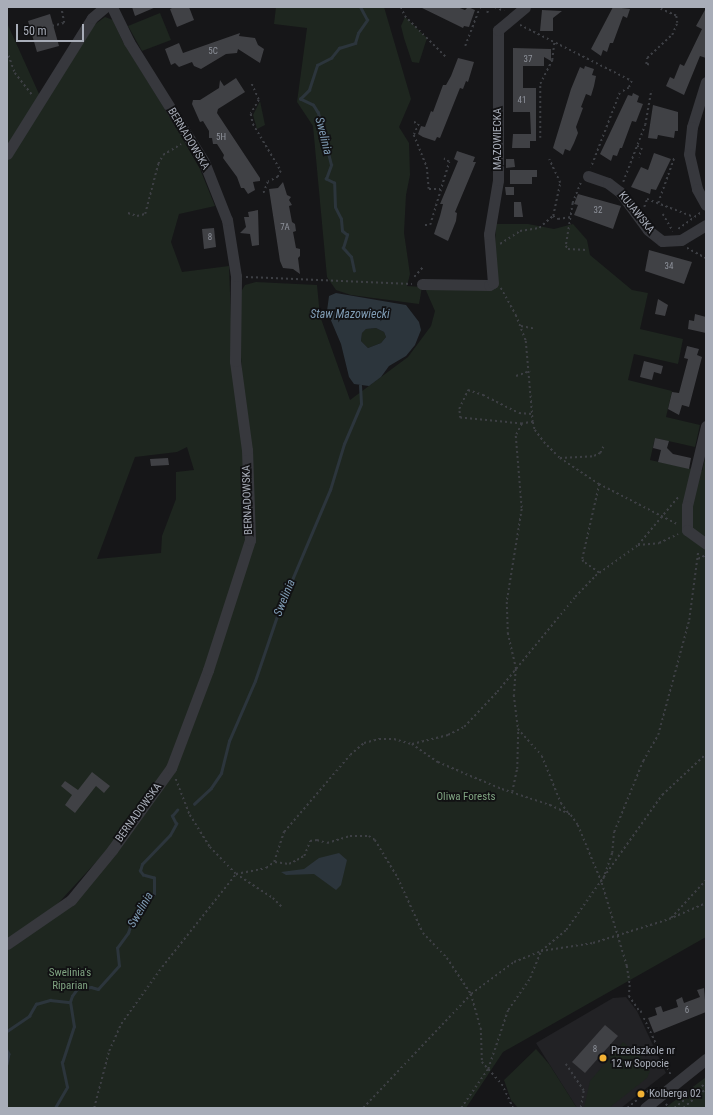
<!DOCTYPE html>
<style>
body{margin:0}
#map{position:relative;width:713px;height:1115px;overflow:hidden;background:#161618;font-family:"Roboto Condensed",sans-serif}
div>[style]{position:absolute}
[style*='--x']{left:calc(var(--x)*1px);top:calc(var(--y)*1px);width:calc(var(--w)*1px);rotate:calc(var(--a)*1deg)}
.built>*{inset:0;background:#222225}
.green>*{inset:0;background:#1e261f}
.water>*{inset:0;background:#2c353c}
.stream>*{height:2.5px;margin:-1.25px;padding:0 1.25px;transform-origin:1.25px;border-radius:1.25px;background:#2c353c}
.building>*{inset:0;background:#404145}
.path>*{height:1.5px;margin-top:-0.75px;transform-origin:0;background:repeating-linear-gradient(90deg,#3d3f44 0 2px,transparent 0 5px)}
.minor>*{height:11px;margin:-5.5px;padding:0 5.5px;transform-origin:5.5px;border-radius:5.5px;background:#37383d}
.dots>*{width:11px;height:11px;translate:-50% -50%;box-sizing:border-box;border:2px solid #111113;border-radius:50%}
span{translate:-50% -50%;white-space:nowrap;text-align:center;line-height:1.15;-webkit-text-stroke:3.5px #111113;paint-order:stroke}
.number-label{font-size:9px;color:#8e929b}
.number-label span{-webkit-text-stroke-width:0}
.street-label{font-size:11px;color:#a8adb8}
.park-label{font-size:11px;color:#7fa381}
.poi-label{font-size:11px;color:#a8adb8}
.left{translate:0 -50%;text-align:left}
.water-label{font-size:12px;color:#7f9bb3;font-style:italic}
.frame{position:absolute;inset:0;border:8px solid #a8adb8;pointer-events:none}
.scale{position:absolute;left:16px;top:24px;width:68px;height:18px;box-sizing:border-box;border:2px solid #a8adb8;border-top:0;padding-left:5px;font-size:12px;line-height:14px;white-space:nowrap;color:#a8adb8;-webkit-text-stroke:3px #111113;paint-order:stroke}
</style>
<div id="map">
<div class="built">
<div style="clip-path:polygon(626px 997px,637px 1011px,666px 1073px,621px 1108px,577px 1108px,536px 1043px,613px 998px)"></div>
</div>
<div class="green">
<div style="clip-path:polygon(276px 7px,384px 7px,411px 99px,399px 127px,409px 143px,410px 175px,406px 195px,404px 233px,410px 274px,407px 286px,422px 287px,419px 304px,351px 295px,336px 290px,327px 277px,313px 126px,297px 102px,307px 28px,274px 24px)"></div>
<div style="clip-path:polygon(160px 13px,171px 40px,142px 51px,128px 26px)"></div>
<div style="clip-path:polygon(evenodd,105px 17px,113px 20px,122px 40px,177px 129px,200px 169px,215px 206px,179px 214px,171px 242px,182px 272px,229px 266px,233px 372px,242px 377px,238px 297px,245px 285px,256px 282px,317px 285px,320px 316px,350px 400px,408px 357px,431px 326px,435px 311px,424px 286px,493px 289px,496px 224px,528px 224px,554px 229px,573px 224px,587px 240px,590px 255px,632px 290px,648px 293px,640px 329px,683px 339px,678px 364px,634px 354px,628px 380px,672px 391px,666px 417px,700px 425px,695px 447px,655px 438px,650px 460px,702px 471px,706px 454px,706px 937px,503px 1052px,466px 1108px,7px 1108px,7px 946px,55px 914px,126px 838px,174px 772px,172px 764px,136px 807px,120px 836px,51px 911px,7px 940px,7px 23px,44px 105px,90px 28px,105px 17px,187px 447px,194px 470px,176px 472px,176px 499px,162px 536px,161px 553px,97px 559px,135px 457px,177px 452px,187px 447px)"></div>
<div style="clip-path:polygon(405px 17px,427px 38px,419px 63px,412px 62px,404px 38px,401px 26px)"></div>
<div style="clip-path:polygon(260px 101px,265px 125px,257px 129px,253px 115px)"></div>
<div style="clip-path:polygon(376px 328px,384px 332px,386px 337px,381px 343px,368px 348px,361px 341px,362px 333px,366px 329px)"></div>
<div style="clip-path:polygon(623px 1042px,640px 1056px,650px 1071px,647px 1078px,609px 1108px,584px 1108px,590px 1081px)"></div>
<div style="clip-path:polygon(536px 1049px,549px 1064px,577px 1108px,518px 1108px,511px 1100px,504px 1080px)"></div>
<div style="clip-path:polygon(706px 1077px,706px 1108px,665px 1108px,669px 1105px)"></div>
</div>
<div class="water">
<div style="clip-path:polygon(evenodd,336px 293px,406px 305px,419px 322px,421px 330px,415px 345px,406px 356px,389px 366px,381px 377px,369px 386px,354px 384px,349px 377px,341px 344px,327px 311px,329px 296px,336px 293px,376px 328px,384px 332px,386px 337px,381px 343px,368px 348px,361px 341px,362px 333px,366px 329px,376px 328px)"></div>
<div style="clip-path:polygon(339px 853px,347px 860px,341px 885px,336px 890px,314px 874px,286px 875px,281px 872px,304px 869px,319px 858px)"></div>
</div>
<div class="stream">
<div style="--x:354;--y:271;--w:14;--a:-102"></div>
<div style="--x:351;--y:257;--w:12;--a:-132"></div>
<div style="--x:343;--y:248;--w:14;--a:-73"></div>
<div style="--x:347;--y:235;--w:6;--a:-141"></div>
<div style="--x:342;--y:231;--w:12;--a:-95"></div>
<div style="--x:341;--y:219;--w:13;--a:-117"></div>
<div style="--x:335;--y:207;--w:24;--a:-92"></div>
<div style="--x:334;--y:183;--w:9;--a:-153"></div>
<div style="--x:326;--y:179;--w:15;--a:-70"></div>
<div style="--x:331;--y:165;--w:54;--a:-104"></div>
<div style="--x:318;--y:113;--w:9;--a:-122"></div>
<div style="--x:313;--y:105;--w:14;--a:-155"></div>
<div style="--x:300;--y:99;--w:13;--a:-45"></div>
<div style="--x:309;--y:90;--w:26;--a:-72"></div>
<div style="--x:317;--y:65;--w:16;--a:-27"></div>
<div style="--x:331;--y:58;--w:13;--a:-51"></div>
<div style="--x:339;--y:48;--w:17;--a:-17"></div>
<div style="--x:355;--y:43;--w:10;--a:-73"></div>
<div style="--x:358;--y:33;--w:16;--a:-55"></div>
<div style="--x:367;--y:20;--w:15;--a:-118"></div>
<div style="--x:194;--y:804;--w:23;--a:-43"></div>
<div style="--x:211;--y:788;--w:18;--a:-56"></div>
<div style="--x:221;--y:773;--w:33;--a:-76"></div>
<div style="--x:229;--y:741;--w:65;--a:-66.6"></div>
<div style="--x:255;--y:681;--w:72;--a:-71.3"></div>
<div style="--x:278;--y:613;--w:134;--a:-67.1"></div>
<div style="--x:330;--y:490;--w:48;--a:-73.1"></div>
<div style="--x:344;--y:444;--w:43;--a:-67"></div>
<div style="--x:361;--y:404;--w:18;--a:-93"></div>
<div style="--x:7;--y:1031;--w:27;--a:-34"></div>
<div style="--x:29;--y:1016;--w:14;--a:-60"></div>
<div style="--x:36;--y:1004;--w:15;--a:-16"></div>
<div style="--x:50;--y:1000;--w:20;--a:6"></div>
<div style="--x:7;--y:1050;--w:4;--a:63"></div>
<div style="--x:9;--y:1054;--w:10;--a:101"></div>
<div style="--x:55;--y:1108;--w:24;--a:-60"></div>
<div style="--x:67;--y:1087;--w:25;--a:-102"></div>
<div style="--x:62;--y:1063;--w:38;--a:-72"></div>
<div style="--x:74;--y:1027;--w:25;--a:-99"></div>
<div style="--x:70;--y:1002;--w:6;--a:-72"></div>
<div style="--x:72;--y:996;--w:9;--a:-54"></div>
<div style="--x:77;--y:989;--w:14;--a:-8"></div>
<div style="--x:91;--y:987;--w:7;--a:16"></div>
<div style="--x:98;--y:989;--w:31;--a:-48"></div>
<div style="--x:119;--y:966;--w:18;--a:-96"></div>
<div style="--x:117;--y:948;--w:19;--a:-54"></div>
<div style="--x:128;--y:933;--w:13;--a:-72"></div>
<div style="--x:132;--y:921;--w:35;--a:-51"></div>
<div style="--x:154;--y:894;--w:16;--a:-90"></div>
<div style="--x:154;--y:878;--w:11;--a:-165"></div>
<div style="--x:143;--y:875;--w:5;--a:-127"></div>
<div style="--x:140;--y:871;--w:7;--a:-74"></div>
<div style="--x:142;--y:864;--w:40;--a:-46"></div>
<div style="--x:170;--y:835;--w:13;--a:-61"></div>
<div style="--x:176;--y:824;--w:9;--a:-117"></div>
<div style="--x:172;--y:816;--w:8;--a:-50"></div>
</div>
<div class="building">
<div style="clip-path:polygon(132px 7px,156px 7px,135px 16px)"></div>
<div style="clip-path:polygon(174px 7px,189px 7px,194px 20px,177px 27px,170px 9px)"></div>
<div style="clip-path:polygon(420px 7px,457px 7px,465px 10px,468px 7px,475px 10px,469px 27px,464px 26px,463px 28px)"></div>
<div style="clip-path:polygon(613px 7px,630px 9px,627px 18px,623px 16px,613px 43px,610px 43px,607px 52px,603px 50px,601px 56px,591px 49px)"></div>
<div style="clip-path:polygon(706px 8px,706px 58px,700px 56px,684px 95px,666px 86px,670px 77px,674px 79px,680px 64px,684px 66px,686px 62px,702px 29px,696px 26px)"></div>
<div style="clip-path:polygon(542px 10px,562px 11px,553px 18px,553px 31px,540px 31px)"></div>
<div style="clip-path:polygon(50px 14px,59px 46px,37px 52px,28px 21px)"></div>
<div style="clip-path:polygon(240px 33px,239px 36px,255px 38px,258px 45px,264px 49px,260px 63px,238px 49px,237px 53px,226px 54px,201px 69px,194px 66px,192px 62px,179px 67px,175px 63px,171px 65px,165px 49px,179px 43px,183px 53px)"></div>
<div style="clip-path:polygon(513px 48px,551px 49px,551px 61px,544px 57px,544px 66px,523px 66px,523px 88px,536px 88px,536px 141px,530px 141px,530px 148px,512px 148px,513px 134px,531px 134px,530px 112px,513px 112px)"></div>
<div style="clip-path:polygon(458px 58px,474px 62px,468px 82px,466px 81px,463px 89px,460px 88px,440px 138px,437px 137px,435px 141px,423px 137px,418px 134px,421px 126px,425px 127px,431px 111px,433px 112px,443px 85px,446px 85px,451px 76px)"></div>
<div style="clip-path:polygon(585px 66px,594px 69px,592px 75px,596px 76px,594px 86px,591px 96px,586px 94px,581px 107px,583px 108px,576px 127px,578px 133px,574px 143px,570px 151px,565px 149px,563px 155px,553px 148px,571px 89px,580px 67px,584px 69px)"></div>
<div style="clip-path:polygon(236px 78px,245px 92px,218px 109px,217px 113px,260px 178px,260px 181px,253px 182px,255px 190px,248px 194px,244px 188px,241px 188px,237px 177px,223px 158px,224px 155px,217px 144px,213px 144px,212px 138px,209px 138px,209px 131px,203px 121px,200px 122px,192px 104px,193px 100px,200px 100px,219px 88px,220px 80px,224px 86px)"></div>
<div style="clip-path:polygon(633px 93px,639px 96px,637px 102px,643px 104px,636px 122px,632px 121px,622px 148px,620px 148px,617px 156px,613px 155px,611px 161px,600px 154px,628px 95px,632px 96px)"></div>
<div style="clip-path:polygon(653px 105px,678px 112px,678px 131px,675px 131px,674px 138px,658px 135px,657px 139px,648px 138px)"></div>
<div style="clip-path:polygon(457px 151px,475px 157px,473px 162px,476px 162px,455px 212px,457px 213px,456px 221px,448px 241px,434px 234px,440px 216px,443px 204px,440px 204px,458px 161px,454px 159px)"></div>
<div style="clip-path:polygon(654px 153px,671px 159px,656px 190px,651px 189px,650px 194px,631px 187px,641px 167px,648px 170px)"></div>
<div style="clip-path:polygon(506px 159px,514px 159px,515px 167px,506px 168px)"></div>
<div style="clip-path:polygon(510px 170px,537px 170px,537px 177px,532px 177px,532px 184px,510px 184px)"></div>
<div style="clip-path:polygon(283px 182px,287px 195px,291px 197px,289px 200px,292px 205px,289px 206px,292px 222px,295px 224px,296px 231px,293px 232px,296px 248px,300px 249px,300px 256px,298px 258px,300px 274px,293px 269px,283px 268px,280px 261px,269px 189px,278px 188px)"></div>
<div style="clip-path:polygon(505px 187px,514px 187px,514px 195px,506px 195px)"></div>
<div style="clip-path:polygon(578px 194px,621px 206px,613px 229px,574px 215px,578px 205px,574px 204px)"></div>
<div style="clip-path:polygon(514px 202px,521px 202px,523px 217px,514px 217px)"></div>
<div style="clip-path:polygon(258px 210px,259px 245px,252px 246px,250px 234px,240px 233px,246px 227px,244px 217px,249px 217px,248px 212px)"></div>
<div style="clip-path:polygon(214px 228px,216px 247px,204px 249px,202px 229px)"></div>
<div style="clip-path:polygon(649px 250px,692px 262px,684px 284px,645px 271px)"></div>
<div style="clip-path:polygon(658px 299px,668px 305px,665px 316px,655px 314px)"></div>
<div style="clip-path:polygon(695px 314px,706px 317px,706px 333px,688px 329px,689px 320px,694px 321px)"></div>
<div style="clip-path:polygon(687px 346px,699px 349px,697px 355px,702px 357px,689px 407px,682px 405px,679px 415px,668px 409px,672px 392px,679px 393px,688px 359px,684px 358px)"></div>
<div style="clip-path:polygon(644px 361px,663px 366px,661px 374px,654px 372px,652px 380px,640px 377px)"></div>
<div style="clip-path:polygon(655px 438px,669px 441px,667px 448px,673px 454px,691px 458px,689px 469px,658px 462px,661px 450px,653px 448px)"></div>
<div style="clip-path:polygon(168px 458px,169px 465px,151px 466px,150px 459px)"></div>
<div style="clip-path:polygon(92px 772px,110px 786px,104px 793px,96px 786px,75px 813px,65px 805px,72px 795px,61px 786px,65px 781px,78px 790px)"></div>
<div style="clip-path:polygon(704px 988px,706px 1012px,654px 1033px,648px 1018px,657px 1015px,655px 1008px,661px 1006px,663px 1012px,678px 1007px,676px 1000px,682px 997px,684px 1003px,700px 997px,697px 990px)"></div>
<div style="clip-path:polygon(605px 1025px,618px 1036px,585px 1073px,572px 1062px)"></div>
</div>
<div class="path">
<div style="--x:401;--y:7;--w:10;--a:66"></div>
<div style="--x:405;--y:16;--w:59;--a:45"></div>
<div style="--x:495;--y:7;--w:10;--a:24"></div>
<div style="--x:487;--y:13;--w:6;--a:-72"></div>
<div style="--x:520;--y:25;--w:125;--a:26.6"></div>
<div style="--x:632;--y:81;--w:8;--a:113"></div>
<div style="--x:629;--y:88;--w:10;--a:151"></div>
<div style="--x:620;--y:93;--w:80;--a:111.1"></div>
<div style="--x:52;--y:26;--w:12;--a:-14"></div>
<div style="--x:64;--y:23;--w:16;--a:-101"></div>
<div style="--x:465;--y:46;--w:42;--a:-69"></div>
<div style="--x:7;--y:51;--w:23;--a:70"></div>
<div style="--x:15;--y:73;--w:28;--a:52"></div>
<div style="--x:649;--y:65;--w:3;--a:-162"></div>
<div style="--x:646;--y:64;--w:6;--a:-81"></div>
<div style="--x:647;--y:58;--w:34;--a:-43"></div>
<div style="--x:672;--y:35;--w:13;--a:-67"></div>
<div style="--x:677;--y:23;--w:7;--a:-98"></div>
<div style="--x:676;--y:16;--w:22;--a:-156"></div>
<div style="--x:252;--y:84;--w:17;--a:66"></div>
<div style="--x:259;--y:100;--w:16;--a:120"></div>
<div style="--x:251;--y:114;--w:10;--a:79"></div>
<div style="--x:253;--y:124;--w:55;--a:59.2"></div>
<div style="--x:281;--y:171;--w:7;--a:117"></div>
<div style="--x:278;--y:177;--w:11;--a:153"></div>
<div style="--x:268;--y:182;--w:14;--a:111"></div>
<div style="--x:414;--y:122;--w:5;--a:22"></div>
<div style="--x:419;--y:124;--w:12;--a:114"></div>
<div style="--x:414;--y:135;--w:35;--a:68"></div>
<div style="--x:427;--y:167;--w:22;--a:85"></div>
<div style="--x:429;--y:189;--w:11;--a:0"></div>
<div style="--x:540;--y:138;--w:54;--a:-90"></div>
<div style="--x:540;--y:84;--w:27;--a:-63"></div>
<div style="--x:552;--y:60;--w:17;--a:-83"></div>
<div style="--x:637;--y:146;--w:5;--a:22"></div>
<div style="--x:642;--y:148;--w:10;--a:107"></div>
<div style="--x:623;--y:182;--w:61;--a:-68.9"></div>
<div style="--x:645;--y:125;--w:35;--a:-80"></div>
<div style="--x:581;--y:183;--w:22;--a:112"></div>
<div style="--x:573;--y:203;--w:44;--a:99.2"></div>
<div style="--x:566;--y:246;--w:4;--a:56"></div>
<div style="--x:568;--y:249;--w:19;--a:3"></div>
<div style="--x:658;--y:203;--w:48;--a:-70.4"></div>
<div style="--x:644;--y:207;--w:9;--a:-69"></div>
<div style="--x:647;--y:199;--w:50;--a:21"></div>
<div style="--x:128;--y:213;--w:9;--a:18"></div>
<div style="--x:137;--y:216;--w:8;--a:-14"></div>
<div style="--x:145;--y:214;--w:52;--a:-75.4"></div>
<div style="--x:158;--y:164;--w:10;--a:-61"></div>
<div style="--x:163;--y:155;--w:21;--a:-31"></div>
<div style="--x:663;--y:214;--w:20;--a:60"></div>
<div style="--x:553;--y:216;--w:6;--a:31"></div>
<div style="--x:558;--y:219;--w:13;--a:-9"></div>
<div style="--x:425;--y:225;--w:5;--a:0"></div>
<div style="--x:430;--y:225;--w:66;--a:-73.2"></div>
<div style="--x:449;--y:162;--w:6;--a:-149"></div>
<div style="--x:678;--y:229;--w:29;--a:-36"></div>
<div style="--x:500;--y:244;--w:24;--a:-33"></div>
<div style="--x:520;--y:231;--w:19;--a:-9"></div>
<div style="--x:539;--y:228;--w:18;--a:-41"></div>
<div style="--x:553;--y:216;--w:34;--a:-78"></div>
<div style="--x:560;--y:183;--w:26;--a:-115"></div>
<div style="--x:687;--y:248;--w:21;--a:28"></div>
<div style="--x:246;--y:277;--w:166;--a:2.4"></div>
<div style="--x:414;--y:277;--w:13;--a:-48"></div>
<div style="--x:501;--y:288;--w:31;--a:61"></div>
<div style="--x:516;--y:315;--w:28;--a:69"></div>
<div style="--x:526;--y:341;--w:81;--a:85.1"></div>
<div style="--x:533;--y:422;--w:8;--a:76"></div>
<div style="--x:535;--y:430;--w:15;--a:53"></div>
<div style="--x:544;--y:442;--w:23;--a:45"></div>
<div style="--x:560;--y:458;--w:47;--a:33.7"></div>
<div style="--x:599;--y:484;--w:88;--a:27.1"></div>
<div style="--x:521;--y:326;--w:15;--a:11"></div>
<div style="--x:516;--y:376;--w:15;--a:-20"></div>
<div style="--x:533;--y:422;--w:11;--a:170"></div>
<div style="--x:522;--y:424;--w:13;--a:117"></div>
<div style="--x:516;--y:436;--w:73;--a:85.3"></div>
<div style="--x:522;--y:509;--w:94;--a:99.2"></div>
<div style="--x:507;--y:602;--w:31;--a:88"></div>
<div style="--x:508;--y:633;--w:37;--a:77"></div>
<div style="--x:516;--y:669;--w:26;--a:94"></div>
<div style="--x:514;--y:695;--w:34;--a:83"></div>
<div style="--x:518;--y:729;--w:36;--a:48"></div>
<div style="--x:542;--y:756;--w:51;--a:68"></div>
<div style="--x:561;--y:803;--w:14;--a:54"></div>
<div style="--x:522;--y:424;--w:62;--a:-174.5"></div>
<div style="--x:460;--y:418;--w:9;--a:-96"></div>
<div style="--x:459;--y:409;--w:21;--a:-65"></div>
<div style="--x:468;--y:390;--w:16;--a:18"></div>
<div style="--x:483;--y:395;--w:40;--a:26.6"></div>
<div style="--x:519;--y:413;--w:13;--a:4"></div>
<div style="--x:560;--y:458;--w:34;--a:-3"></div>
<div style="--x:594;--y:456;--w:7;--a:-27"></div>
<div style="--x:600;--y:453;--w:9;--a:-63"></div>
<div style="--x:638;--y:545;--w:21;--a:-5"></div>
<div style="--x:659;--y:543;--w:21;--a:-25"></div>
<div style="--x:698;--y:559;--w:9;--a:-27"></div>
<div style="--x:599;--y:573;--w:19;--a:-145"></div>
<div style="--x:583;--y:562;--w:3;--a:-108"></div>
<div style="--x:582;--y:559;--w:77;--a:-77.2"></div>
<div style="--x:412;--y:744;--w:37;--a:-14"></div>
<div style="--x:448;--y:735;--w:18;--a:-27"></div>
<div style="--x:464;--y:727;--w:48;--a:-46.7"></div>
<div style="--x:497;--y:692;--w:123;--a:-50.6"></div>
<div style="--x:575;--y:597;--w:29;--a:-46"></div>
<div style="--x:595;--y:576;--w:53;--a:-35.8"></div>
<div style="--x:638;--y:545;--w:64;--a:-50.1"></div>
<div style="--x:176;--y:779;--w:39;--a:69"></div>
<div style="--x:190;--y:815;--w:38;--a:58"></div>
<div style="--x:210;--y:847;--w:37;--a:46"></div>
<div style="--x:236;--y:874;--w:44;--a:33"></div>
<div style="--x:273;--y:898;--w:13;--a:45"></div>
<div style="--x:512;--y:792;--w:24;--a:-78"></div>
<div style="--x:517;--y:769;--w:40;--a:-88.6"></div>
<div style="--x:275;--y:862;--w:14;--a:8"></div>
<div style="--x:289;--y:864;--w:9;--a:-27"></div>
<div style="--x:297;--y:860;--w:8;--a:-30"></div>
<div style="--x:304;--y:856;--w:16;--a:-68"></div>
<div style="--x:310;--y:841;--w:7;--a:-8"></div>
<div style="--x:317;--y:840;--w:10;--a:17"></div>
<div style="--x:327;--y:843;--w:24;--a:-17"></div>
<div style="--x:350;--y:836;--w:19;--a:0"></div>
<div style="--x:369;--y:836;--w:7;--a:34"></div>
<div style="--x:375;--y:840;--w:44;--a:58.8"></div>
<div style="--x:398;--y:878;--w:60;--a:65.6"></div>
<div style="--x:423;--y:933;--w:35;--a:46"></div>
<div style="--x:447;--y:958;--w:43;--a:56.3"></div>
<div style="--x:471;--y:994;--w:35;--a:74"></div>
<div style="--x:481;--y:1028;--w:34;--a:88"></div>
<div style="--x:482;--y:1062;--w:30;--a:48"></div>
<div style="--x:502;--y:1084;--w:26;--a:65"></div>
<div style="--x:603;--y:879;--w:28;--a:-71"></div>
<div style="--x:612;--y:853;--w:21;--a:-85"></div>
<div style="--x:614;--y:832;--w:77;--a:-67.8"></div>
<div style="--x:643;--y:761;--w:30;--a:-60"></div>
<div style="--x:658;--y:735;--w:119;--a:-74.9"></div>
<div style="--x:689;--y:620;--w:69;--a:-82.5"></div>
<div style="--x:671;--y:918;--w:52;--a:-47.4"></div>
<div style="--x:644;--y:1018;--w:63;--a:64.7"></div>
<div style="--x:566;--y:1064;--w:32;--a:56"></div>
<div style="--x:584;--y:1091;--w:17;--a:100"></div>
<div style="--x:666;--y:1104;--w:6;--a:45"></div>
<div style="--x:94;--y:1108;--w:59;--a:-75.3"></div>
<div style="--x:109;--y:1051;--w:30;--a:-66"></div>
<div style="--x:121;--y:1024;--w:70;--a:-54.3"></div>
<div style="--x:162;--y:967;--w:119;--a:-51.5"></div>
<div style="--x:236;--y:874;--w:31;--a:-11"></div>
<div style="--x:266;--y:868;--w:10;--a:-37"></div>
<div style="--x:274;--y:862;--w:32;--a:-72"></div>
<div style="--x:284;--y:832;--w:101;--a:-49.4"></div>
<div style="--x:350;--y:755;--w:18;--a:-41"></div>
<div style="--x:364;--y:743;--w:16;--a:-15"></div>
<div style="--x:379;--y:739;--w:15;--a:0"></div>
<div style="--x:394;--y:739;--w:19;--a:16"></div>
<div style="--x:412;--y:744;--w:32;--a:35"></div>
<div style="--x:438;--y:762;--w:25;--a:23"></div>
<div style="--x:461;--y:772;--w:44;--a:22.5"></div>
<div style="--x:502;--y:789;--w:51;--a:18.4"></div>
<div style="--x:550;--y:805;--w:23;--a:25"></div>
<div style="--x:571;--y:815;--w:12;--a:55"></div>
<div style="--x:578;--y:825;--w:63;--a:67.5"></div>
<div style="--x:602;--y:883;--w:87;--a:73.2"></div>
<div style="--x:627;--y:966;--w:19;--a:81"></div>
<div style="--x:630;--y:985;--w:11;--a:95"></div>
<div style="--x:629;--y:996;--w:19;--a:55"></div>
<div style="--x:640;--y:1012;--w:4;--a:-14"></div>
<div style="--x:363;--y:1108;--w:157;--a:-46.5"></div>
<div style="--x:471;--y:994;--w:54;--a:-36.7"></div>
<div style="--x:514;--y:962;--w:29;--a:-22"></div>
<div style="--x:541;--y:951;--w:53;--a:-8.7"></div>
<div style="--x:593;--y:943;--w:80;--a:-17.5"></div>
<div style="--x:669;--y:919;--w:40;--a:-23.4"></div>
<div style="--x:461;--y:1108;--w:47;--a:-55.3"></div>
<div style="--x:488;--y:1069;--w:62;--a:-71.3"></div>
<div style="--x:508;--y:1010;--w:39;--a:-55"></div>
<div style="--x:530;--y:978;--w:29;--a:-68"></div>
<div style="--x:541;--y:951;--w:33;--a:-40"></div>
<div style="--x:566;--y:930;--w:166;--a:-54.6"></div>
<div style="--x:662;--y:795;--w:60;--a:-43"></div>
<div style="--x:627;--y:1108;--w:32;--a:-39"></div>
<div style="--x:674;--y:1108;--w:41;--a:-38"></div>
<div style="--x:683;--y:1108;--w:30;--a:-40"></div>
</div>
<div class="minor">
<div style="--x:706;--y:82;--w:47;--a:107.3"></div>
<div style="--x:692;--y:127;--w:27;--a:96"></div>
<div style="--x:689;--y:154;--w:36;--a:77"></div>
<div style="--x:697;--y:189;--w:18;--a:61"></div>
<div style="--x:7;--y:154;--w:160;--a:-58"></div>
<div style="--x:92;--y:18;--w:17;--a:-40"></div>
<div style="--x:588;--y:176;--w:21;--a:19"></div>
<div style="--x:608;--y:183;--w:15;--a:37"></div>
<div style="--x:620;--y:192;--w:47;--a:53.6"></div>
<div style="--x:648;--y:230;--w:18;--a:38"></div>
<div style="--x:662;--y:241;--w:19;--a:-3"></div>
<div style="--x:681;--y:240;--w:29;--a:-31"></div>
<div style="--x:422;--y:284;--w:67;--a:0.9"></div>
<div style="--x:489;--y:285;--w:4;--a:-27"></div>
<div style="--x:493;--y:283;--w:49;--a:-94.7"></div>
<div style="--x:489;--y:234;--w:55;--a:-80.5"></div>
<div style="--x:498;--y:180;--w:150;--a:-90"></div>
<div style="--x:498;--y:30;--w:35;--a:-40"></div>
<div style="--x:706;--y:426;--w:82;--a:103.4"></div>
<div style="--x:687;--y:506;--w:24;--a:90"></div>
<div style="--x:687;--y:530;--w:24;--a:36"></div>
<div style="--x:7;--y:944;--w:78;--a:-34.5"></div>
<div style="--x:71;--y:900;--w:65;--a:-50.6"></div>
<div style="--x:112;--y:850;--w:101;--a:-54.3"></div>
<div style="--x:171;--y:768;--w:105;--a:-69.3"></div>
<div style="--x:208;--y:670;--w:137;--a:-72.1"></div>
<div style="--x:250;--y:540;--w:90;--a:-91.9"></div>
<div style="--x:247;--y:450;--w:90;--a:-97.7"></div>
<div style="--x:235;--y:361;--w:85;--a:-89.3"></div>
<div style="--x:236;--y:276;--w:57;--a:-99.1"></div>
<div style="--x:227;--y:220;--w:62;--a:-111.6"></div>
<div style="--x:204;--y:162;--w:142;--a:-122"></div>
<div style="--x:129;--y:42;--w:39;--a:-116"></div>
<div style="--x:645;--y:1108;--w:78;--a:-38.8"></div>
</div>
<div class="dots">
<div style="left:603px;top:1058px;background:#f2b134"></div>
<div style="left:641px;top:1094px;background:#f2b134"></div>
</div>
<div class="number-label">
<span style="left:213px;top:51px">5C</span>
<span style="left:528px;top:59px">37</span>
<span style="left:522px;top:100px">41</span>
<span style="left:221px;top:137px">5H</span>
<span style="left:598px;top:210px">32</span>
<span style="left:285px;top:227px">7A</span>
<span style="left:210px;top:237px">8</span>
<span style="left:669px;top:266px">34</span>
<span style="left:687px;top:1010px">6</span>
<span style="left:595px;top:1049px">8</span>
</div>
<div class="street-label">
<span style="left:188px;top:139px;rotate:59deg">BERNADOWSKA</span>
<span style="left:498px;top:139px;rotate:-90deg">MAZOWIECKA</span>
<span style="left:636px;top:213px;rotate:51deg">KUJAWSKA</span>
<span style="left:248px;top:500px;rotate:-92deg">BERNADOWSKA</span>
<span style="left:139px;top:813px;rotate:-54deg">BERNADOWSKA</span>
</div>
<div class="park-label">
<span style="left:466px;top:797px">Oliwa Forests</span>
<span style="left:70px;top:980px">Swelinia's<br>Riparian</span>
</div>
<div class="poi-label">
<span class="left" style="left:611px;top:1058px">Przedszkole nr<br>12 w Sopocie</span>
<span class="left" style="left:649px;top:1094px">Kolberga 02</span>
</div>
<div class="water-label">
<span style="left:323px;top:136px;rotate:76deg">Swelinia</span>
<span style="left:350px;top:315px">Staw Mazowiecki</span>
<span style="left:285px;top:598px;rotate:-68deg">Swelinia</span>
<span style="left:141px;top:910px;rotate:-60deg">Swelinia</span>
</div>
<div class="frame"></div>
<div class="scale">50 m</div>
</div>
